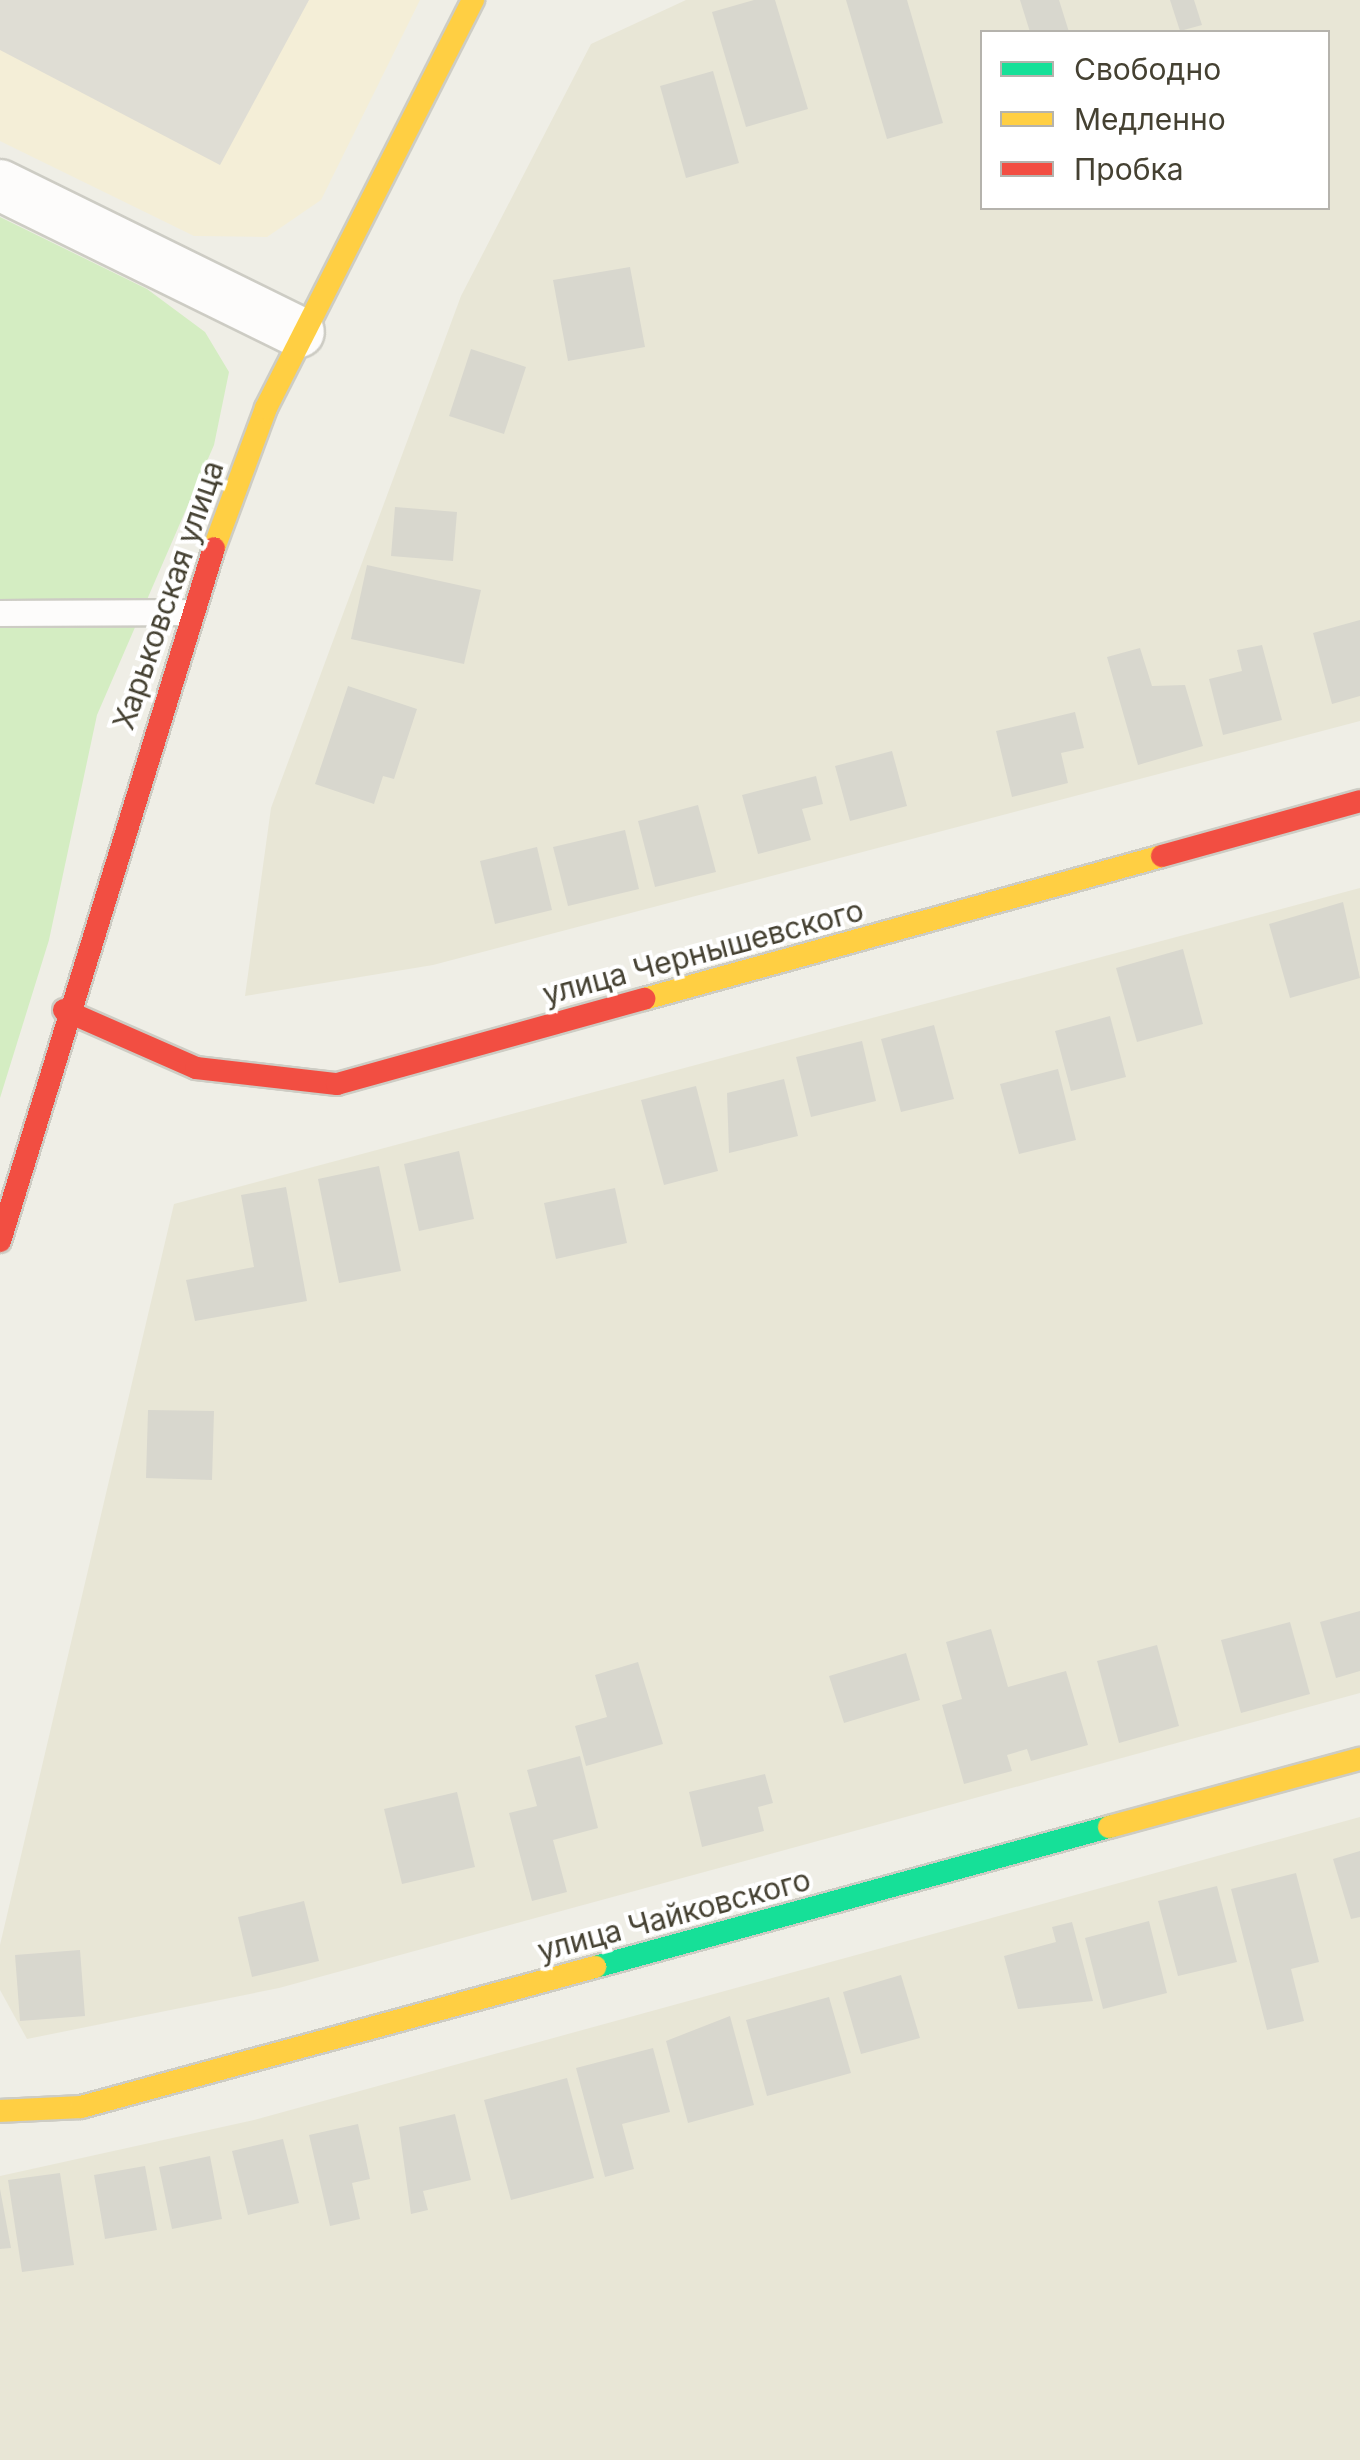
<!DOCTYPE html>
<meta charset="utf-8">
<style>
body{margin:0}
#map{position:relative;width:1360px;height:2460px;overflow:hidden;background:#efeee6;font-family:Inter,sans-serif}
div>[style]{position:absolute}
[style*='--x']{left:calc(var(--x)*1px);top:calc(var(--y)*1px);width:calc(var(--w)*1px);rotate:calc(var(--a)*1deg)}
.residential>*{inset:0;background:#e8e6d6}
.commercial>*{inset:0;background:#f4eed7}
.industrial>*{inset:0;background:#dfddd4}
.green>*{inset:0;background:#d4edc2}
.building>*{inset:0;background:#d8d7ce}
.roads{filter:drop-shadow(2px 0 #cdccc4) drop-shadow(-2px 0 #cdccc4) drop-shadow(0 2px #cdccc4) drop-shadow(0 -2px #cdccc4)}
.lane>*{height:25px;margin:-12.5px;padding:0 12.5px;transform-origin:12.5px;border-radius:12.5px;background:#fdfcfb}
.street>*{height:50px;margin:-25px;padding:0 25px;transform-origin:25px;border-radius:25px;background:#fdfcfb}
.fast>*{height:22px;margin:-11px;padding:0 11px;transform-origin:11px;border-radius:11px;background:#16e098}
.slow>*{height:22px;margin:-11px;padding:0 11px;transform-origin:11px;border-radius:11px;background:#ffcf43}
.jam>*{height:22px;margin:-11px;padding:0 11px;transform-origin:11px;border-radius:11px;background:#f24e42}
span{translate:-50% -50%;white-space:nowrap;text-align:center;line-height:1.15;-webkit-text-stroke:8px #fff;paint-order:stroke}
.street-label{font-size:30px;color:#454132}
.legend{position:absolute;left:980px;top:30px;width:350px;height:180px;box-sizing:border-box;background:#fff;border:2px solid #b5b3ad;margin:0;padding:12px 18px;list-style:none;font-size:30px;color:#454132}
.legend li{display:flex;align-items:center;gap:20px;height:50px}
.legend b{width:50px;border:2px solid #b5b3ad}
</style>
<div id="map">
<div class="residential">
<div style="clip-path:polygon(evenodd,686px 0,1360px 0,1360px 721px,433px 965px,245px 996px,271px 808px,461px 296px,591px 44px,686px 0,982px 32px,1328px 32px,1328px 208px,982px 208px,982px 32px)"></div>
<div style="clip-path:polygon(1360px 888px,1360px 1693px,279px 1988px,27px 2039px,0 1990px,0 1945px,174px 1204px)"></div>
<div style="clip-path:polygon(1360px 1817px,1360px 2460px,0 2460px,0 2176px,254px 2120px)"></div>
</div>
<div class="commercial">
<div style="clip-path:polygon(0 0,420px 0,321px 200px,267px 237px,194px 236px,0 141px)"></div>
</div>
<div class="industrial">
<div style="clip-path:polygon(0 0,309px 0,220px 165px,0 50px)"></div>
</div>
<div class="green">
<div style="clip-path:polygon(0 217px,147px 289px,205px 332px,229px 372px,214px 445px,97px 715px,49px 940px,0 1098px)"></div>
</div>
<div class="building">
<div style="clip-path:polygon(754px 0,775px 0,808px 109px,746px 127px,712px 12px)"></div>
<div style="clip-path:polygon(846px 0,907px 0,943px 123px,887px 139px)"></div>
<div style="clip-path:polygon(1020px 0,1059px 0,1069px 32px,1030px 32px)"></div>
<div style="clip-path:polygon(1170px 0,1194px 0,1202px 25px,1180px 31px)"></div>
<div style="clip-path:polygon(713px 71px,739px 163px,686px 178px,660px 86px)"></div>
<div style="clip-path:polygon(630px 267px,645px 347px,568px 361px,553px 280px)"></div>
<div style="clip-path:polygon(471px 349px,526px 367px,504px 434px,449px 416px)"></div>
<div style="clip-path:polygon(395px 507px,457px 512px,453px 561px,391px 556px)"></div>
<div style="clip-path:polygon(367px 565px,481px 590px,464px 664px,351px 639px)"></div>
<div style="clip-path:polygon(1360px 620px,1360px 696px,1332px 704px,1313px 633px)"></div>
<div style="clip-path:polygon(1262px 645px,1282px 720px,1223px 735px,1209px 679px,1242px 671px,1237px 650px)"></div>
<div style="clip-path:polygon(1140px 648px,1152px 686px,1185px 685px,1203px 746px,1138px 765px,1107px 657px)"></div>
<div style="clip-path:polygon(348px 686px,417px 709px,394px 779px,383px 776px,374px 804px,315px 784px)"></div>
<div style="clip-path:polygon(1075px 712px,1084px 748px,1061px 753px,1068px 783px,1012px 797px,996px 731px)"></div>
<div style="clip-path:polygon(892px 751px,907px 806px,850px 821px,835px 766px)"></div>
<div style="clip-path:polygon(816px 776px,823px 804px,802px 809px,811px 840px,758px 854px,742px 795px)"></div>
<div style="clip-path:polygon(698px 805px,716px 872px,655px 887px,638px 821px)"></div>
<div style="clip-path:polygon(625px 830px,639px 889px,568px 906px,553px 847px)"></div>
<div style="clip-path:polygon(537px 847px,552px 910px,495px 924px,480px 861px)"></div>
<div style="clip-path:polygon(1343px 902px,1360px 978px,1290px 998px,1269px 924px)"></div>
<div style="clip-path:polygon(1183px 949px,1203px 1024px,1137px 1042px,1116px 968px)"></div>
<div style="clip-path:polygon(1110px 1016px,1126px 1077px,1071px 1091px,1055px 1031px)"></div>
<div style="clip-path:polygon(934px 1025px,954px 1099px,901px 1112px,881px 1039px)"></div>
<div style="clip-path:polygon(862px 1041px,876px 1101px,811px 1117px,796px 1057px)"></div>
<div style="clip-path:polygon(1058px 1069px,1076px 1140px,1019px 1154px,1000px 1084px)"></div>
<div style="clip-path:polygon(784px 1079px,798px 1136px,729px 1153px,727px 1093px)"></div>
<div style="clip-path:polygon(696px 1086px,718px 1171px,664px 1185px,641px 1100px)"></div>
<div style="clip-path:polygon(459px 1151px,474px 1219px,419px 1231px,404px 1164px)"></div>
<div style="clip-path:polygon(379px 1166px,401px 1271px,339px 1283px,318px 1179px)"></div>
<div style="clip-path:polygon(286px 1187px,307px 1301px,195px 1321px,186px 1280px,254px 1267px,241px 1195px)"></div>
<div style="clip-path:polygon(615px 1188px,627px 1243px,556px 1259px,544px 1203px)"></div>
<div style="clip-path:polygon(148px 1410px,214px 1411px,212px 1480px,146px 1478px)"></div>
<div style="clip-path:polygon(1360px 1611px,1360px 1671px,1336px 1678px,1320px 1622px)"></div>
<div style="clip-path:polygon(1290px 1622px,1310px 1694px,1241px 1713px,1221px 1640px)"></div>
<div style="clip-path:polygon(991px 1629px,1008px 1687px,1066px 1671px,1088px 1745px,1031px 1761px,1027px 1749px,1007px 1755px,1012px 1771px,964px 1784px,942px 1705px,962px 1699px,946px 1642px)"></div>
<div style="clip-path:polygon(1157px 1645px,1179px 1726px,1119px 1743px,1097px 1661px)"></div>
<div style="clip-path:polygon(906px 1653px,920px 1700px,844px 1723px,829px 1676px)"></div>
<div style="clip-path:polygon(638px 1662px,663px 1744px,586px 1766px,575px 1726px,607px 1717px,595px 1675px)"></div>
<div style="clip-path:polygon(580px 1756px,598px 1828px,553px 1840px,567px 1892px,532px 1901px,509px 1813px,537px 1806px,527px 1770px)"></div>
<div style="clip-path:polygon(765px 1774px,773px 1803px,758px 1807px,764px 1831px,702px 1847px,689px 1792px)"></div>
<div style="clip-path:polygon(457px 1792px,475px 1867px,402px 1884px,384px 1809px)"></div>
<div style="clip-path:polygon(1360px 1851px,1360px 1917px,1351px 1919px,1333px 1859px)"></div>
<div style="clip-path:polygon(1296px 1873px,1319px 1962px,1291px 1969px,1304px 2021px,1267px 2030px,1231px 1889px)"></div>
<div style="clip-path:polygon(1217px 1886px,1237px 1962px,1178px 1976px,1158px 1901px)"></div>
<div style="clip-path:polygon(304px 1901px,319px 1961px,252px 1977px,238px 1917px)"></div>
<div style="clip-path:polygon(1149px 1921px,1167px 1993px,1103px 2009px,1085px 1938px)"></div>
<div style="clip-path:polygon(1072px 1922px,1093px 2001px,1018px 2009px,1004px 1956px,1056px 1942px,1052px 1927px)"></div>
<div style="clip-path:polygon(80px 1950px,85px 2016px,20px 2021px,15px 1955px)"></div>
<div style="clip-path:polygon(901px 1975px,920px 2038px,861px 2054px,843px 1992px)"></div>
<div style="clip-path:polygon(829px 1997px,851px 2073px,767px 2096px,746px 2020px)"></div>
<div style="clip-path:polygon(730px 2016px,754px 2105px,688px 2123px,666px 2041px)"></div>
<div style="clip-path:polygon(653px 2048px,670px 2112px,622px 2124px,634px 2169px,605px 2177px,576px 2068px)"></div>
<div style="clip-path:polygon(567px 2078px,594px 2178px,511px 2200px,484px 2100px)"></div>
<div style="clip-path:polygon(455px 2114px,471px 2180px,423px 2191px,428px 2210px,411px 2214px,399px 2127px)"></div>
<div style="clip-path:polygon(358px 2124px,370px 2179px,352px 2183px,360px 2219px,330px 2226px,309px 2135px)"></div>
<div style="clip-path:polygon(283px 2139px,299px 2203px,248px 2215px,232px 2151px)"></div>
<div style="clip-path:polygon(210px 2156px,222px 2219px,172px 2229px,159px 2167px)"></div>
<div style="clip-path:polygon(145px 2166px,157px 2230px,105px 2239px,94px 2175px)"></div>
<div style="clip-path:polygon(60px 2173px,74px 2265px,22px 2272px,8px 2180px)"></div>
<div style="clip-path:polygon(0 2189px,11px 2248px,0 2249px)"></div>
</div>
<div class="roads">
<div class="lane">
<div style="--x:0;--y:613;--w:190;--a:-0.3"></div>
</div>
<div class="street">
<div style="--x:0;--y:185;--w:333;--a:26.2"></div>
</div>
<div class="fast">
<div style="--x:595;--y:1967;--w:533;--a:-15.24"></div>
</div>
<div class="slow">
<div style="--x:214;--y:548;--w:149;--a:-69.6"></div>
<div style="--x:266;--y:408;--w:458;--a:-63.1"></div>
<div style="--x:644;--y:999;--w:537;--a:-15.43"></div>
<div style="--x:1109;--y:1827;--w:260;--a:-15.2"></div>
<div style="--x:0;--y:2111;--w:81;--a:-2.8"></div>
<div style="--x:81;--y:2107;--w:533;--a:-15.24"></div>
</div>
<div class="jam">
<div style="--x:1162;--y:856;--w:205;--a:-15.5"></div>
<div style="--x:64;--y:1010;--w:144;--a:23.7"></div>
<div style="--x:196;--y:1068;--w:142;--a:6.5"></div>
<div style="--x:337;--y:1084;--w:319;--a:-15.5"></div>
<div style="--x:0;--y:1241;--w:725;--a:-72.84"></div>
</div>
</div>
<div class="street-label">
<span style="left:168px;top:595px;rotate:-71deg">Харьковская улица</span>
<span style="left:703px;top:952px;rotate:-15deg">улица Чернышевского</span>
<span style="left:674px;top:1915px;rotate:-15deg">улица Чайковского</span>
</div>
<ul class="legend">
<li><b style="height:12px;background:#16e098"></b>Свободно</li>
<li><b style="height:12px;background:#ffcf43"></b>Медленно</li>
<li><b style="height:12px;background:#f24e42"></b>Пробка</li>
</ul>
</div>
